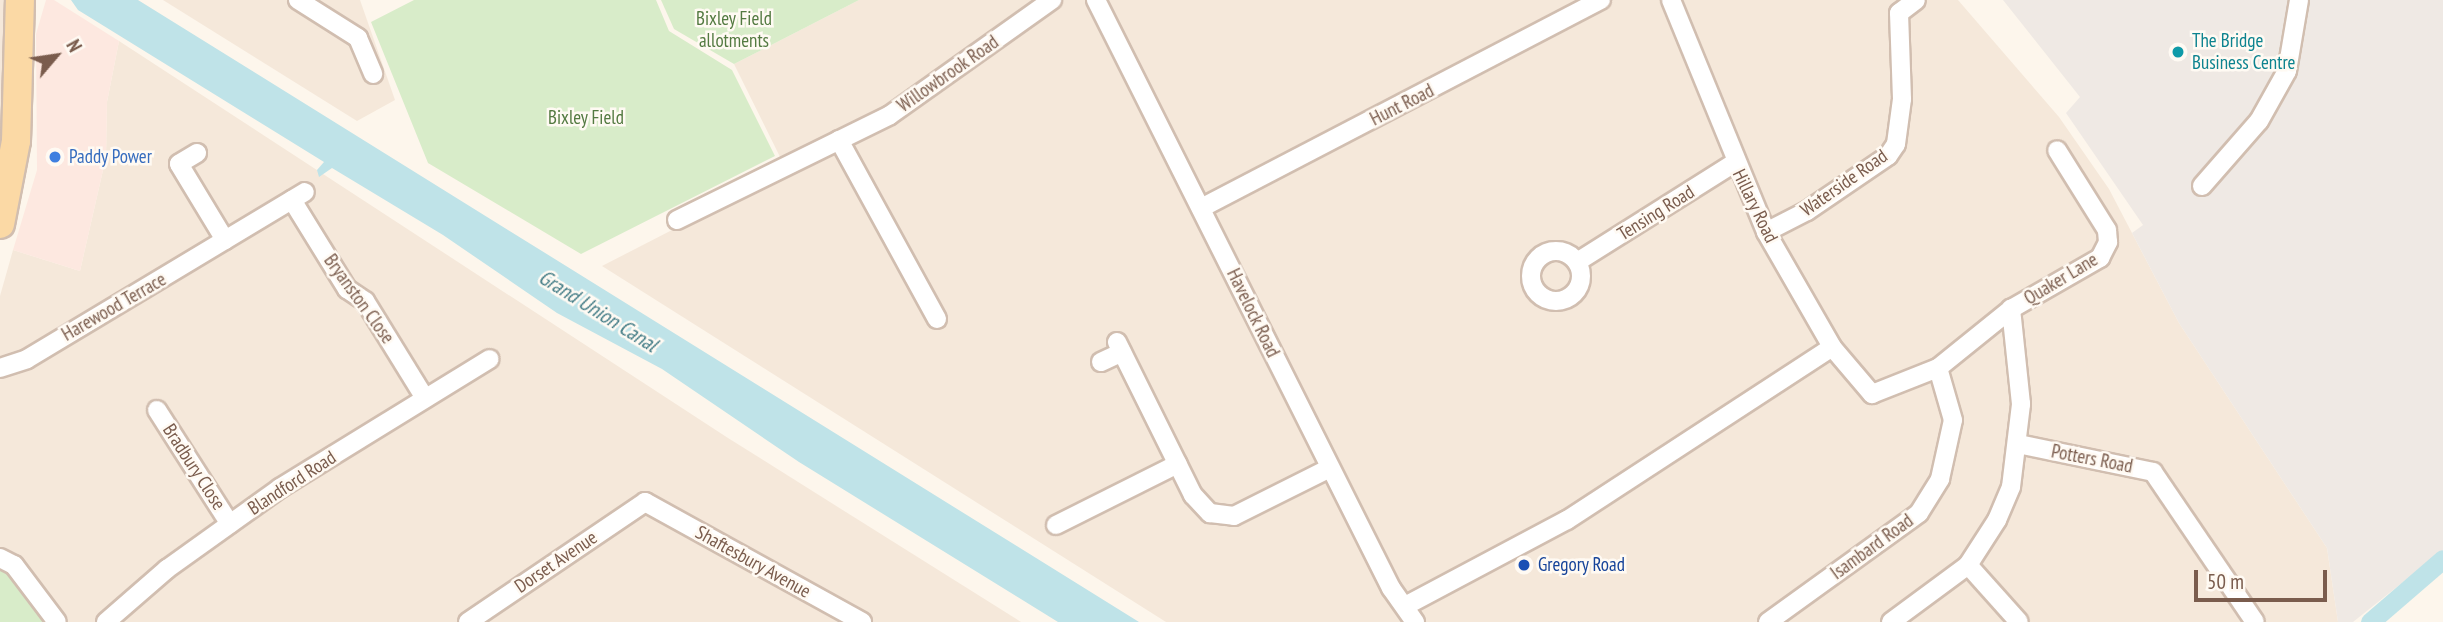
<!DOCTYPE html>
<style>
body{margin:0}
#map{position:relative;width:2443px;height:622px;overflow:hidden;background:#fdf6ec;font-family:"PT Sans Narrow",sans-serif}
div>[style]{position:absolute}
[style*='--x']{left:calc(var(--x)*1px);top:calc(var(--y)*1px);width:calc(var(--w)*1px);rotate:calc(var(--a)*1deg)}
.residential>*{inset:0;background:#f5e8da}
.commercial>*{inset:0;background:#fde8e0}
.industrial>*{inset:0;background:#efe9e4}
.green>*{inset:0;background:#d8ecc9}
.water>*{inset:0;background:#bfe3e8}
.canal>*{height:19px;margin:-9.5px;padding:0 9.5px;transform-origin:9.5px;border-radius:9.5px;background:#bfe3e8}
.roads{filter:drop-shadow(2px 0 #d1beb0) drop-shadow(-2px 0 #d1beb0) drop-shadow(0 2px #d1beb0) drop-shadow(0 -2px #d1beb0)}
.street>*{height:18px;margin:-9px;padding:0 9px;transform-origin:9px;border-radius:9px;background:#fff}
.street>.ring{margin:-9px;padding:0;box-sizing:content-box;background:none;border:18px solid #fff;border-radius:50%}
.primary>*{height:28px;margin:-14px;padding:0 14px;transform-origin:14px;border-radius:14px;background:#fbd9a5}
.dots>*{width:19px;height:19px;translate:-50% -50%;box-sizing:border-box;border:4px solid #fffaf3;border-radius:50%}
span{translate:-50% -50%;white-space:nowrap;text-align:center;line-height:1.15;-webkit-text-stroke:5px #fffaf3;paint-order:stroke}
.park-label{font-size:19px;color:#537a41}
.culture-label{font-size:19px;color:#0d838f}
.left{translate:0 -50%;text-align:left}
.street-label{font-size:19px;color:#7a5c4d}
.shop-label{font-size:19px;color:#366cbe}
.transit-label{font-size:19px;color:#164399}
.water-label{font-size:21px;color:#437c86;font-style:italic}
.north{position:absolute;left:21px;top:21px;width:70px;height:70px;-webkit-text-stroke:5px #fffaf3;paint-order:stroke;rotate:61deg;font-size:19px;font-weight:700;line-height:28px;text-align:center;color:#7a5c4d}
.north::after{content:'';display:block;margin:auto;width:24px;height:32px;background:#7a5c4d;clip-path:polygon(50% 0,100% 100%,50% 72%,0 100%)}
.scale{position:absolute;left:2194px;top:570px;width:133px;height:32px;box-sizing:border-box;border:4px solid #7a5c4d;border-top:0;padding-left:9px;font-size:21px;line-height:24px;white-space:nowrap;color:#7a5c4d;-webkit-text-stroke:5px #fffaf3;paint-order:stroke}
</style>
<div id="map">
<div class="residential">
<div style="clip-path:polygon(0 0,8px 0,0 152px)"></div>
<div style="clip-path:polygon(163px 0,360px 0,395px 100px,357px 121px)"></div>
<div style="clip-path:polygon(859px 0,1958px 0,2059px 117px,2109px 189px,2179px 323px,2327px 548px,2338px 622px,1166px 622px,602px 266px,787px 171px,734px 64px)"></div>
<div style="clip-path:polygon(119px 41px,728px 438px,1021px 622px,0 622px,0 296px,13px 250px,80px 271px,106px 157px,107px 102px)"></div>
</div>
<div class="commercial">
<div style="clip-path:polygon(46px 0,54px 0,119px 41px,107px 102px,106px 157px,80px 271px,13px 250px,37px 170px,36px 34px)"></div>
</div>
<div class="industrial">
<div style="clip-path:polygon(2003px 0,2443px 0,2443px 550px,2353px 622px,2338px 622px,2327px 548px,2179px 323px,2132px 233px,2143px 225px,2066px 113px,2080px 97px)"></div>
</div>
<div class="green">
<div style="clip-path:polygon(414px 0,656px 0,669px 31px,732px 70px,775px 156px,581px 254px,428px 163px,371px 22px)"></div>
<div style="clip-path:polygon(661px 0,859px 0,734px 64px,674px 29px)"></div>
<div style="clip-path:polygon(0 569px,9px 574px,45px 622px,0 622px)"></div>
</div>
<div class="water">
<div style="clip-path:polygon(71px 0,138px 0,1139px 622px,1058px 622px,799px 462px,662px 369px,557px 313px,443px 235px,332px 168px,319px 177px,317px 170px,324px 162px,78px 10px)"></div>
</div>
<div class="canal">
<div style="--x:2370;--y:622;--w:96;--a:-40.8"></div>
</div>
<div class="roads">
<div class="street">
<div style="--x:298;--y:0;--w:71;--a:32.3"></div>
<div style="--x:358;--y:38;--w:39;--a:67"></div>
<div style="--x:1096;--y:0;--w:658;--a:63.36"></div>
<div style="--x:1391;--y:588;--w:42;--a:54.8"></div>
<div style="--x:1671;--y:0;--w:251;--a:67.7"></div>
<div style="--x:1766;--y:232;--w:133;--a:60.1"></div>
<div style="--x:1832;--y:347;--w:62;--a:49.6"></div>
<div style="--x:1872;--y:394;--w:71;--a:-21.5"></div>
<div style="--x:1938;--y:368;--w:94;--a:-38.9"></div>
<div style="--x:2011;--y:309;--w:103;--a:-29.8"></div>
<div style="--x:2100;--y:258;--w:18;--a:-63"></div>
<div style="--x:2108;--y:242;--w:12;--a:-95"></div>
<div style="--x:2107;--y:230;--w:94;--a:-122"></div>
<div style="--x:839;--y:140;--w:204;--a:61.3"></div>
<div style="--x:197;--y:153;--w:21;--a:149"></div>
<div style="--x:179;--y:164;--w:89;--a:58.8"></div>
<div style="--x:2202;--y:186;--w:86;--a:-48.8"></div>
<div style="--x:2259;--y:121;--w:57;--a:-60.8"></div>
<div style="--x:2287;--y:71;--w:72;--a:-80.4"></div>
<div style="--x:292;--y:200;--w:105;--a:58.3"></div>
<div style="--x:347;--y:289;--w:22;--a:34"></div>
<div style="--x:365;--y:301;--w:114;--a:58.3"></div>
<div style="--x:1201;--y:208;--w:451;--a:-27.5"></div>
<div style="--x:677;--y:220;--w:237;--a:-26.2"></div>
<div style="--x:890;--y:115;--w:199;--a:-35.4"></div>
<div style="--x:1766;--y:232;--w:46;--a:-27.1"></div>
<div style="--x:1807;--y:211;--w:98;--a:-34.2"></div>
<div style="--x:1888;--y:156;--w:14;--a:-56"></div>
<div style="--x:1896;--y:144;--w:45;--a:-82.4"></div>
<div style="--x:1902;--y:99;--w:86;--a:-92"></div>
<div style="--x:1899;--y:13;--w:21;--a:-37"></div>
<div class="ring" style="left:1531px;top:251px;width:32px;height:32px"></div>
<div style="--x:1577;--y:262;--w:186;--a:-32.2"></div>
<div style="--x:1117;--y:342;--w:171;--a:63.6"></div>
<div style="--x:1193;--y:495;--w:25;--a:47"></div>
<div style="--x:1210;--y:513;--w:24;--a:7"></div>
<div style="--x:1234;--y:516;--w:107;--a:-26.6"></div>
<div style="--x:1101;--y:362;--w:23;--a:-25"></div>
<div style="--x:0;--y:368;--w:28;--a:-18"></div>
<div style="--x:27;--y:359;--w:324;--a:-31"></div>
<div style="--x:157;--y:410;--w:135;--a:57.4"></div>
<div style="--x:2018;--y:444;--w:138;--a:11.7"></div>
<div style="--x:2153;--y:472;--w:181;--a:55.8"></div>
<div style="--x:1056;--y:525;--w:136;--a:-26.6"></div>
<div style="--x:0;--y:558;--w:16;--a:27"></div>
<div style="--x:14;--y:565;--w:71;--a:53"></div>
<div style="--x:1968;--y:565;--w:76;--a:48.2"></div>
<div style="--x:1407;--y:605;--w:181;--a:-28"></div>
<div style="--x:1567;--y:520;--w:316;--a:-33.1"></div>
<div style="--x:106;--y:622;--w:81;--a:-41"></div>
<div style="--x:167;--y:569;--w:139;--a:-35.6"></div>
<div style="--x:280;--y:488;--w:246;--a:-31.6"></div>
<div style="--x:468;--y:622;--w:214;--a:-34.1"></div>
<div style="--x:645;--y:502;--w:248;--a:28.9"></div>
<div style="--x:1768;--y:622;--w:186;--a:-35.8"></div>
<div style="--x:1919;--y:513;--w:40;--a:-58"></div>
<div style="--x:1940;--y:479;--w:60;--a:-77.6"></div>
<div style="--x:1953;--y:420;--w:54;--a:-106.1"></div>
<div style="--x:1891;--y:622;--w:96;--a:-36.5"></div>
<div style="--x:1968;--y:565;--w:54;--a:-57.2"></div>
<div style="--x:1997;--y:520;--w:36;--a:-67"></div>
<div style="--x:2011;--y:487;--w:84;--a:-83.1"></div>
<div style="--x:2021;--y:404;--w:96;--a:-96"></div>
</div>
<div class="primary">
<div style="--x:0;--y:224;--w:85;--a:-79.1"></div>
<div style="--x:16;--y:141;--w:141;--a:-88.4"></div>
</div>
</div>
<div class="dots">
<div style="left:2178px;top:52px;background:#0f9aa8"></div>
<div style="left:55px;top:157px;background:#3f7fe0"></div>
<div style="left:1524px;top:565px;background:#1a4fb4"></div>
</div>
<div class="park-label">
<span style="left:734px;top:30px">Bixley Field<br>allotments</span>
<span style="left:586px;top:118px">Bixley Field</span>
</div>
<div class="culture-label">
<span class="left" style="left:2192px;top:52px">The Bridge<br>Business Centre</span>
</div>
<div class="street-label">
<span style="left:948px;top:74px;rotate:-35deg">Willowbrook Road</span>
<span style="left:1402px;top:105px;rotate:-27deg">Hunt Road</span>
<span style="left:1844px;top:183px;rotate:-35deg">Waterside Road</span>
<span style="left:1755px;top:206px;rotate:64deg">Hillary Road</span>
<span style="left:1656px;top:213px;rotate:-32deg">Tensing Road</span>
<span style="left:2061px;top:279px;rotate:-31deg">Quaker Lane</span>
<span style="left:359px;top:299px;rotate:54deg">Bryanston Close</span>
<span style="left:114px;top:307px;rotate:-30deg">Harewood Terrace</span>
<span style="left:1253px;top:313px;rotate:64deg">Havelock Road</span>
<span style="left:2092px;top:459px;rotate:11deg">Potters Road</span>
<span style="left:194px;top:467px;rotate:57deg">Bradbury Close</span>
<span style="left:292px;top:483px;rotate:-33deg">Blandford Road</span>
<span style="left:1872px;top:547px;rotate:-36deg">Isambard Road</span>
<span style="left:556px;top:562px;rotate:-34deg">Dorset Avenue</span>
<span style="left:753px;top:562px;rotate:29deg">Shaftesbury Avenue</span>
</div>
<div class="shop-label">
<span class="left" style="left:69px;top:157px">Paddy Power</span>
</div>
<div class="transit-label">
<span class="left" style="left:1538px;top:565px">Gregory Road</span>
</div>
<div class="water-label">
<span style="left:598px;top:311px;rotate:32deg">Grand Union Canal</span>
</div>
<div class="north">N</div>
<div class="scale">50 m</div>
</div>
